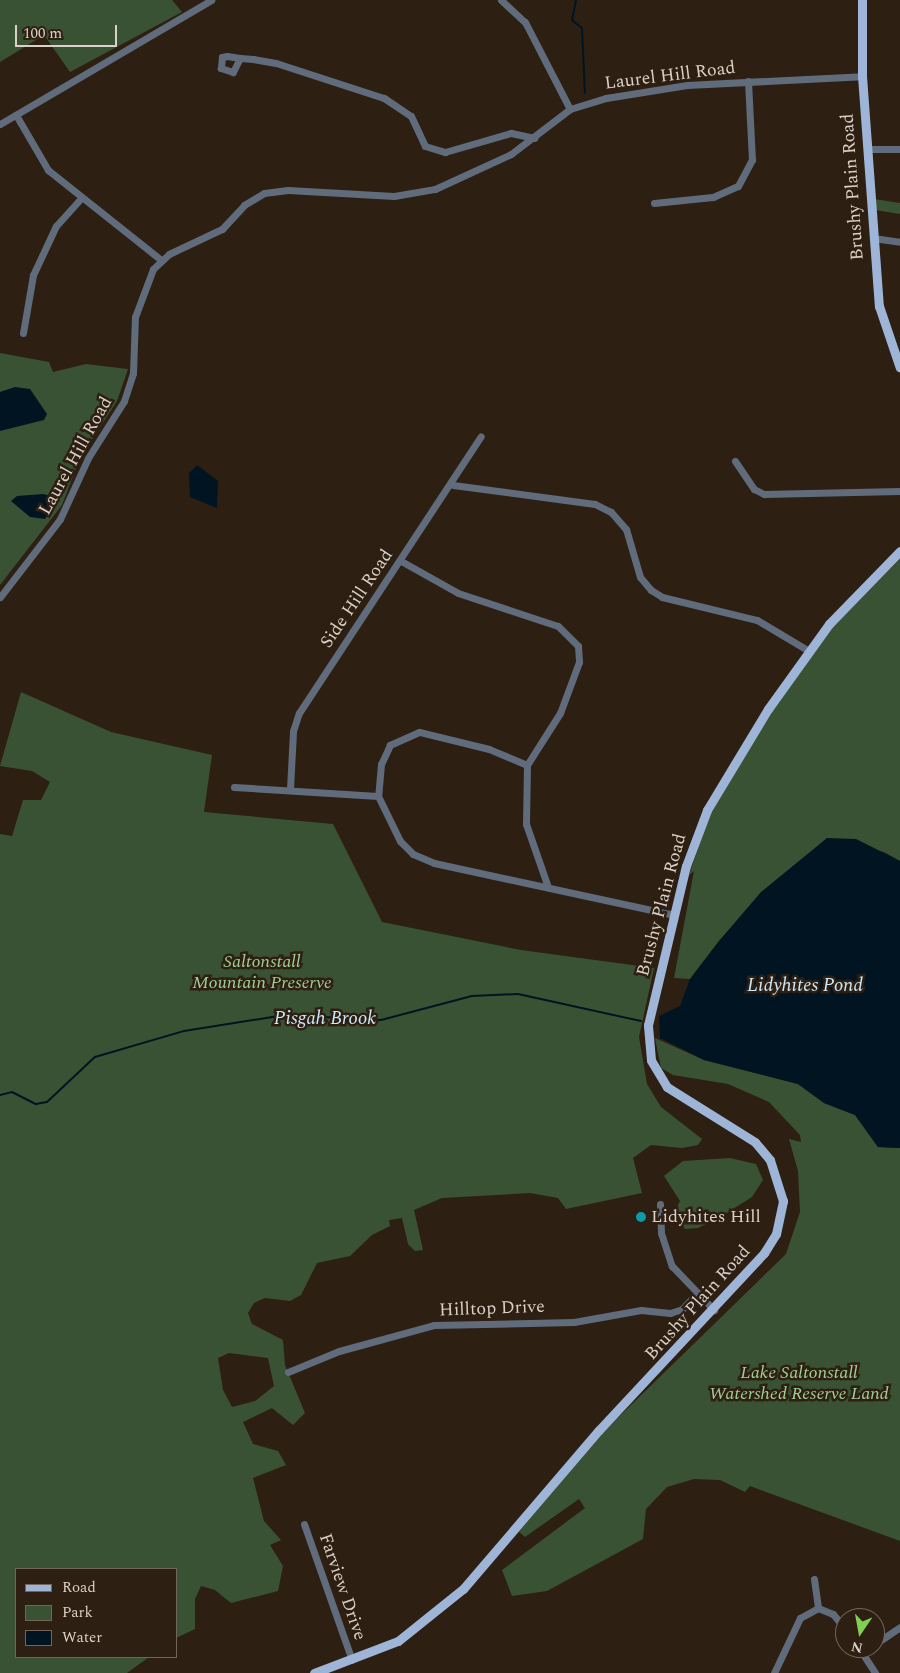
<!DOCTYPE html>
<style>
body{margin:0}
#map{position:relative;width:900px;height:1673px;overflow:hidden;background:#2d1f12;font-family:Spectral,serif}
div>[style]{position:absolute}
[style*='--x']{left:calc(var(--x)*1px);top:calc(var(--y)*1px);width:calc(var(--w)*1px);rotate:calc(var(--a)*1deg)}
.green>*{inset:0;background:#3a5234}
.water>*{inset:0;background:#001521}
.stream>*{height:2px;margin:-1px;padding:0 1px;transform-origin:1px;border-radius:1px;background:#001521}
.minor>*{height:7px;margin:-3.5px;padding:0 3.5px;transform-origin:3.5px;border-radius:3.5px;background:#606b7c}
.major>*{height:9px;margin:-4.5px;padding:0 4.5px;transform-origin:4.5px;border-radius:4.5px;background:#9eb5d8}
.dots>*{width:14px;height:14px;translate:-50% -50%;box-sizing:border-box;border:2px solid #2d1f12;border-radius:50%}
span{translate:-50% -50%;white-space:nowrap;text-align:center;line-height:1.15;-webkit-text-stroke:5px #2d1f12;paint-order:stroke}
.street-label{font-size:18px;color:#dad0c7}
.park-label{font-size:18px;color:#a0d094;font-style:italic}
.poi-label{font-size:18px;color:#dad0c7}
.left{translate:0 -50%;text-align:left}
.water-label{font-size:19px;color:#cbe9f9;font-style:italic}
.legend{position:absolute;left:15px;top:1568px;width:162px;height:90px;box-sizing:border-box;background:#2d1f12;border:1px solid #72665a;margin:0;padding:6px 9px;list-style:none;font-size:15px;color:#dad0c7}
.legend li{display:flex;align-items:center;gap:10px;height:25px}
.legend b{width:25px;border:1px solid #72665a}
.north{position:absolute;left:835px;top:1608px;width:50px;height:50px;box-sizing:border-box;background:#2d1f12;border:1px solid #72665a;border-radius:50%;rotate:192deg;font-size:14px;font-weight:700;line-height:20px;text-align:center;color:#dad0c7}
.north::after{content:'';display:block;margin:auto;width:18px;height:22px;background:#80d051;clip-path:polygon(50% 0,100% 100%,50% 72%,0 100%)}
.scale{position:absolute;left:15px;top:25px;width:102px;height:22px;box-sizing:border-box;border:2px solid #dad0c7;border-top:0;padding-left:6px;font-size:15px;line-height:18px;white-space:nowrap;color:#dad0c7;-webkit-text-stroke:4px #2d1f12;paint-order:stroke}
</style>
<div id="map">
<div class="green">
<div style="clip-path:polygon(0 0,172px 0,182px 12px,70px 72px,44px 35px,0 62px)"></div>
<div style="clip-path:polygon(874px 199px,900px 203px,900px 214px,875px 210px)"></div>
<div style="clip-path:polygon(0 353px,49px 362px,53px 372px,86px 364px,128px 369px,117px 401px,80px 458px,62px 505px,0 585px)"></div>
<div style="clip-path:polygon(900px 559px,900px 861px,884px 852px,827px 838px,719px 941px,690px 979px,674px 978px,694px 871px,689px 875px,711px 811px,763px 725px,831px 629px)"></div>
<div style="clip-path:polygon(evenodd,21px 692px,111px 732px,212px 755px,204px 812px,333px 824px,382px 922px,521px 950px,654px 968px,639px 1037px,647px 1084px,661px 1107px,702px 1139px,698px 1145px,682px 1148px,651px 1145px,633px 1158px,642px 1193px,566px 1209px,558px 1198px,530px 1193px,442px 1198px,414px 1210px,423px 1250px,415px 1251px,408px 1244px,402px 1218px,389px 1220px,390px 1226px,372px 1235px,350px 1256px,317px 1263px,301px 1295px,290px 1301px,265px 1298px,254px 1303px,248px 1313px,252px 1324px,283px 1340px,285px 1365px,305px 1413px,293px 1425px,272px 1408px,243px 1422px,253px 1444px,278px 1451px,286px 1465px,253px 1478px,264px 1521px,281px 1540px,270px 1545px,283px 1566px,278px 1591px,231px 1603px,215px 1590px,201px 1586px,195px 1599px,195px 1629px,176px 1638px,176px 1569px,16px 1569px,16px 1657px,149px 1657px,127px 1673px,0 1673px,0 834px,12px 836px,23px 800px,41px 800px,50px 782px,32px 771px,0 766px,21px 692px,229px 1353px,268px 1358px,274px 1386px,255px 1401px,232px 1407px,223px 1390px,218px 1358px,229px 1353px)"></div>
<div style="clip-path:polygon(655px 1038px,704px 1060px,798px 1084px,824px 1103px,855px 1115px,878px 1147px,900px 1148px,900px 1541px,750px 1486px,745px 1492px,720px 1480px,694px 1479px,667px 1487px,646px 1509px,643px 1539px,547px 1591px,512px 1596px,502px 1570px,585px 1508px,579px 1499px,525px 1537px,519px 1532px,596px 1439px,786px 1254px,800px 1212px,798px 1171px,789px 1139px,801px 1142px,800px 1135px,769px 1102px,728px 1084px,673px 1075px,661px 1068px)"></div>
<div style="clip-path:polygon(730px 1158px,756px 1164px,763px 1180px,752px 1197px,720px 1217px,698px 1228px,685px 1229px,674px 1213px,680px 1201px,664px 1176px,683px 1161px)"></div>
</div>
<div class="water">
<div style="clip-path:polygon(15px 387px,30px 389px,47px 414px,44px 420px,0 431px,0 392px)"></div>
<div style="clip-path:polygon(197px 465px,218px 481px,217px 508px,190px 497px,189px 473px)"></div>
<div style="clip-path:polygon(43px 494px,59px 498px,45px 519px,30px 517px,11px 501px,17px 496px)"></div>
<div style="clip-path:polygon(827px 838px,856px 839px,900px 861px,900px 1148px,878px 1147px,855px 1115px,824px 1103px,798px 1084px,704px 1060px,660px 1038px,659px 1016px,680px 1006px,690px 979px,719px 941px,761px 892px)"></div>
</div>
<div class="stream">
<div style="--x:576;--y:0;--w:20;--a:101"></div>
<div style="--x:572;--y:20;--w:13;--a:39"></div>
<div style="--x:582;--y:28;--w:65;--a:87.4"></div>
<div style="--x:0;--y:1095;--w:12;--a:-14"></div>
<div style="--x:12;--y:1092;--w:27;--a:27"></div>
<div style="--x:36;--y:1104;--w:11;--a:-10"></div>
<div style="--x:47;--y:1102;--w:66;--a:-43.2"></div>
<div style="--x:95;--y:1057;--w:93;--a:-16.3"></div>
<div style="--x:184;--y:1031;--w:102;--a:-9"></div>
<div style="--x:285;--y:1015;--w:96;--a:3"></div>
<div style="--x:381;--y:1020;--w:94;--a:-14.8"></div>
<div style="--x:472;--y:996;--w:46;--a:-2.5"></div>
<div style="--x:518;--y:994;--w:126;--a:12.4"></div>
</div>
<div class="minor">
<div style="--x:501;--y:0;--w:33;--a:43"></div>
<div style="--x:525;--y:22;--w:98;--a:62.7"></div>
<div style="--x:240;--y:58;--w:16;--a:117"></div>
<div style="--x:233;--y:72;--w:13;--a:-162"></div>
<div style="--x:221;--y:68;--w:11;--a:-85"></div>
<div style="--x:222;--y:57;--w:5;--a:-11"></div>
<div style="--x:227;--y:56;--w:13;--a:9"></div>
<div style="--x:240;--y:58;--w:13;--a:4"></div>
<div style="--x:253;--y:59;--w:23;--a:10"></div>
<div style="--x:276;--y:63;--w:114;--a:18"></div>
<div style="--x:384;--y:98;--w:32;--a:34"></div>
<div style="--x:411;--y:116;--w:33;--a:65"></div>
<div style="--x:425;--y:146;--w:21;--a:17"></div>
<div style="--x:445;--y:152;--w:69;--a:-16.1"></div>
<div style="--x:511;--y:133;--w:24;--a:12"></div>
<div style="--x:16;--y:115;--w:64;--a:59.8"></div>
<div style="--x:48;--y:170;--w:144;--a:38.5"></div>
<div style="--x:0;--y:124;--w:245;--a:-30.4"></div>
<div style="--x:867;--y:149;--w:33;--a:0"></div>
<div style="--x:654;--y:203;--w:59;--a:-5.8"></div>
<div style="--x:713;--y:197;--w:27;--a:-24"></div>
<div style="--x:738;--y:186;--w:30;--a:-62"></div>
<div style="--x:752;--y:160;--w:79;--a:-92.9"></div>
<div style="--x:873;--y:238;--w:27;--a:8"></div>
<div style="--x:23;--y:333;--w:59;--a:-80.2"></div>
<div style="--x:33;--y:275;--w:54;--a:-64.9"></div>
<div style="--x:56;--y:226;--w:38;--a:-48"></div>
<div style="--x:735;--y:461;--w:34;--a:56"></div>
<div style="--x:754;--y:489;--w:11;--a:27"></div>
<div style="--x:764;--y:494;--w:136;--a:-1.3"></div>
<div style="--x:453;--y:485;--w:143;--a:7.6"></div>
<div style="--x:595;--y:504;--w:18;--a:27"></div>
<div style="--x:611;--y:512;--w:23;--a:49"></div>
<div style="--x:626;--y:529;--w:50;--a:73.7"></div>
<div style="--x:640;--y:577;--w:17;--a:50"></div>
<div style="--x:651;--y:590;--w:13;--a:32"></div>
<div style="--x:662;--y:597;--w:98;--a:13.6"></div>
<div style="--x:757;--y:620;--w:61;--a:30.8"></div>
<div style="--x:401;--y:561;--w:65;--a:29.3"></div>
<div style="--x:458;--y:593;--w:105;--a:18.3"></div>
<div style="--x:558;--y:626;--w:28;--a:45"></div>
<div style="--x:578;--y:646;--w:16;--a:86"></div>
<div style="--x:579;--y:662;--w:54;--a:110.4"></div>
<div style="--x:560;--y:713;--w:62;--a:122.4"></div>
<div style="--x:527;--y:765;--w:59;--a:91"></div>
<div style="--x:526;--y:824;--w:67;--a:70.8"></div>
<div style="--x:0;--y:597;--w:98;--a:-52.4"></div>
<div style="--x:60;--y:519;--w:67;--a:-65.3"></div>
<div style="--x:88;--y:458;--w:67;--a:-57.7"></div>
<div style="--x:124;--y:401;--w:29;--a:-72"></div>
<div style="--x:133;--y:373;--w:56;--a:-88"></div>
<div style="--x:135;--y:317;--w:51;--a:-69.4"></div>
<div style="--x:153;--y:269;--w:22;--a:-43"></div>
<div style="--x:169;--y:254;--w:59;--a:-25.3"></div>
<div style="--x:222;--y:229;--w:33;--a:-47"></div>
<div style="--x:244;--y:205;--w:23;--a:-31"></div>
<div style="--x:264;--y:193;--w:24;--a:-7"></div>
<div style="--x:288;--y:190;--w:106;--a:3.2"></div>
<div style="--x:394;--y:196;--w:42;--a:-9.7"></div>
<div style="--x:435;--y:189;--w:84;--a:-24.7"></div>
<div style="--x:511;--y:154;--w:74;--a:-37.3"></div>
<div style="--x:570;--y:109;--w:38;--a:-17"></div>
<div style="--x:606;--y:98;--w:82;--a:-9.1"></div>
<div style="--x:687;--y:85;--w:175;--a:-2.9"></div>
<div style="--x:527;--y:765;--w:41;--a:-157.2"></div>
<div style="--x:489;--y:749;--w:72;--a:-166.3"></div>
<div style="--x:419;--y:732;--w:32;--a:156"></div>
<div style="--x:390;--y:745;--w:21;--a:115"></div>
<div style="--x:381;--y:764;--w:32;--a:95"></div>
<div style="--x:378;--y:796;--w:50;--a:63.9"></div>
<div style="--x:400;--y:841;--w:18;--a:45"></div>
<div style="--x:413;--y:854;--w:23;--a:23"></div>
<div style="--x:434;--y:863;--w:246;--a:12.2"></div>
<div style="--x:234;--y:787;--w:144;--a:3.6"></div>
<div style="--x:290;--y:789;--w:58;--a:-87"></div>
<div style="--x:293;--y:731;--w:19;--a:-72"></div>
<div style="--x:299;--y:713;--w:331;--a:-56.7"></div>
<div style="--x:660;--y:1204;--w:29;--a:88"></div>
<div style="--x:661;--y:1233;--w:35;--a:72"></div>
<div style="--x:672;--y:1266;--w:61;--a:46.3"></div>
<div style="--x:288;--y:1372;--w:55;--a:-22.4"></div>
<div style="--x:339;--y:1351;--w:98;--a:-15.3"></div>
<div style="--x:434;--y:1325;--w:140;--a:-1.2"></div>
<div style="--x:574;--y:1322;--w:68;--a:-10.2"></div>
<div style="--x:641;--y:1310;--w:29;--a:6"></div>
<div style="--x:670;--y:1313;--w:13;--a:-18"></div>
<div style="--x:682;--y:1309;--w:19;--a:-47"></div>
<div style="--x:304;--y:1524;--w:144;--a:70.6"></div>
<div style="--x:814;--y:1579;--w:29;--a:82"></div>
<div style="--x:818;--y:1608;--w:16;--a:22"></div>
<div style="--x:833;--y:1614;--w:19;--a:51"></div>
<div style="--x:875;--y:1644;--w:30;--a:-34"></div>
<div style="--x:859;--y:1648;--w:30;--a:57"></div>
<div style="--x:774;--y:1673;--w:61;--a:-64.7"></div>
<div style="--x:800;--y:1618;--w:21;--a:-29"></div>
</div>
<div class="major">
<div style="--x:862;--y:0;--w:76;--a:90"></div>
<div style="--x:862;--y:76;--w:231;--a:85.8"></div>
<div style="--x:879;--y:306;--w:65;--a:71.3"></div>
<div style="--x:314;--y:1673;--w:90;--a:-20.9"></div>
<div style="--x:398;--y:1641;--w:83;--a:-38.7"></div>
<div style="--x:463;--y:1589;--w:209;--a:-49.5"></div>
<div style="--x:599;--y:1430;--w:242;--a:-47"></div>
<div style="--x:764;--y:1253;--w:22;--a:-58"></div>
<div style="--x:776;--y:1234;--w:34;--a:-78"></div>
<div style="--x:783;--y:1201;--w:43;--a:-107.6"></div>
<div style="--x:770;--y:1160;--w:23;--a:-130"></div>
<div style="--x:755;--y:1142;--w:104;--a:-148"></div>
<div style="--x:667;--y:1087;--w:31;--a:-121"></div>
<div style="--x:651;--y:1060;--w:35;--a:-95"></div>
<div style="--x:648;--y:1025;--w:163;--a:-76.6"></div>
<div style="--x:686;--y:866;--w:60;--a:-69.4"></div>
<div style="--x:707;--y:810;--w:118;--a:-58.9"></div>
<div style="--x:768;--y:709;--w:105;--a:-54.3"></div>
<div style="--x:829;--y:624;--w:102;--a:-45.8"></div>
</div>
<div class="dots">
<div style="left:641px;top:1217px;background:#0f9aa8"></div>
</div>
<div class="street-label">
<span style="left:670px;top:76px;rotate:-7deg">Laurel Hill Road</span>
<span style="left:853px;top:187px;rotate:-94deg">Brushy Plain Road</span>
<span style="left:76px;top:456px;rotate:-61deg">Laurel Hill Road</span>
<span style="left:357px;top:599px;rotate:-56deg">Side Hill Road</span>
<span style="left:662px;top:905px;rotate:-75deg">Brushy Plain Road</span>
<span style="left:698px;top:1303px;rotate:-48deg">Brushy Plain Road</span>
<span style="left:492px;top:1309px;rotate:-2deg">Hilltop Drive</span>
<span style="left:342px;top:1587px;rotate:71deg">Farview Drive</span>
</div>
<div class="park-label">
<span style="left:262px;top:973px">Saltonstall<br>Mountain Preserve</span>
<span style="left:799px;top:1384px">Lake Saltonstall<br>Watershed Reserve Land</span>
</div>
<div class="poi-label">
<span class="left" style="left:651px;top:1217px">Lidyhites Hill</span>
</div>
<div class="water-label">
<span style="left:805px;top:986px">Lidyhites Pond</span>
<span style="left:325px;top:1019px">Pisgah Brook</span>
</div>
<ul class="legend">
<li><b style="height:6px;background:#9eb5d8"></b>Road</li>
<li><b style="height:14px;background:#3a5234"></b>Park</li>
<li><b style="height:14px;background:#001521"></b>Water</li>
</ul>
<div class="north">N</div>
<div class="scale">100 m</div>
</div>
